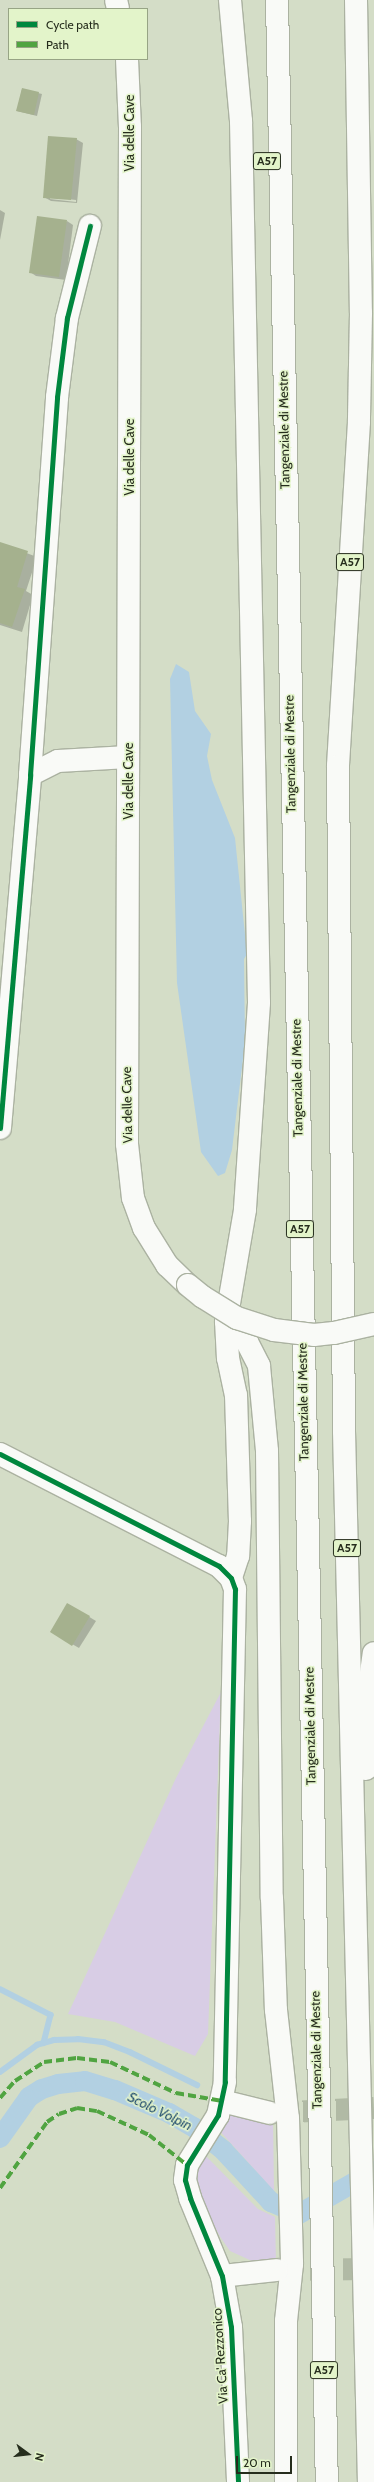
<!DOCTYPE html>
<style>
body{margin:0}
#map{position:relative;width:374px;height:2482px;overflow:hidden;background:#d4ddc7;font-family:Cabin,sans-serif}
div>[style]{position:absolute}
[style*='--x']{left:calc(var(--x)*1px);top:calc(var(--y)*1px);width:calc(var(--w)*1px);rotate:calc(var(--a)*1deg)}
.green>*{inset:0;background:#d8cde5}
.water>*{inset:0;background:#b2d0e2}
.shadow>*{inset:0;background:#0003}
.stream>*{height:5.5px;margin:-2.75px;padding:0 2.75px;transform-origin:2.75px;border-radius:2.75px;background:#b2d0e2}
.canal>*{height:20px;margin:-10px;padding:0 10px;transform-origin:10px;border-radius:10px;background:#b2d0e2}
.building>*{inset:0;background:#a5b18e}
.minor-tunnel>*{height:22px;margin-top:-11px;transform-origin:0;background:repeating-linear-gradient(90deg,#b1baa5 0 22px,transparent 0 33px)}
.roads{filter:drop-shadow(1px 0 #abb2a1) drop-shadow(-1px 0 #abb2a1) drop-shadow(0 1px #abb2a1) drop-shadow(0 -1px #abb2a1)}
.minor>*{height:22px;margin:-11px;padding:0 11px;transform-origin:11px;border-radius:11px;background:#f9faf7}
.major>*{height:22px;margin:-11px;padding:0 11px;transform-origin:11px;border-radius:11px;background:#f9faf7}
.highway>*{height:22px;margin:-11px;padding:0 11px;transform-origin:11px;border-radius:11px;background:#f9faf7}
.bridges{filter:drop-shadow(1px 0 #abb2a1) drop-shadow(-1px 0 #abb2a1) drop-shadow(0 1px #abb2a1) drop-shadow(0 -1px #abb2a1)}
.major-bridge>*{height:22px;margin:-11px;padding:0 11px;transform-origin:11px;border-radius:11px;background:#f9faf7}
.quiet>*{height:4px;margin-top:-2px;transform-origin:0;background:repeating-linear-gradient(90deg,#50a441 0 8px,transparent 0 12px)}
.cycleway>*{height:5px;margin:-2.5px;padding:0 2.5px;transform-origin:2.5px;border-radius:2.5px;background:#00873e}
span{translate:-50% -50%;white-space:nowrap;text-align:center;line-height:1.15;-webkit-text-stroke:3px #e3f4ca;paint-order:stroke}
.shield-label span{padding:1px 3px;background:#e3f4ca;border:1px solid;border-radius:3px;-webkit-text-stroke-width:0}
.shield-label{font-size:12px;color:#262d1d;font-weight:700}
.street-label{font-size:13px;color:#262d1d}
.water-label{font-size:14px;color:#1f4b6e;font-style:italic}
.legend{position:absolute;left:8px;top:8px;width:140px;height:52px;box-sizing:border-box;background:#e3f4ca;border:1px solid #97a485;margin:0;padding:5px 7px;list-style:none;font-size:12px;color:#262d1d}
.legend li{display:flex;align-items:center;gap:8px;height:20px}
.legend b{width:20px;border:1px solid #97a485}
.north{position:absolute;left:8px;top:2434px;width:40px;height:40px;-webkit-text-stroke:3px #e3f4ca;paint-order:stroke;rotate:105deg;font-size:11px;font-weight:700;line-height:16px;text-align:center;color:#262d1d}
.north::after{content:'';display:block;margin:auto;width:14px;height:18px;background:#262d1d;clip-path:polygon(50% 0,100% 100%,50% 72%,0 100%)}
.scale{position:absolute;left:236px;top:2456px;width:56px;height:18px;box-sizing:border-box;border:2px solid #262d1d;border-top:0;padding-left:5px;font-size:12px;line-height:14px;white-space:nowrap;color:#262d1d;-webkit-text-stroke:3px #e3f4ca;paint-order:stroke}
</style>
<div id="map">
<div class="green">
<div style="clip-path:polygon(221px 1692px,208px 2034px,195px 2056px,115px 2022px,68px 2014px,176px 1778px)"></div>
<div style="clip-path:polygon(228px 2112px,273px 2120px,274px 2191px,217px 2128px)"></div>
<div style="clip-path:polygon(203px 2153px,258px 2209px,275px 2217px,276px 2264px,252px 2261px,230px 2251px,221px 2238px,197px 2197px,195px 2177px,197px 2165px)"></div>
</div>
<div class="water">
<div style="clip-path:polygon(176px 664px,189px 672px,195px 711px,211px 734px,207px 756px,212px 780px,235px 838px,247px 954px,244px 959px,245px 1042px,232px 1150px,225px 1173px,218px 1176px,201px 1152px,177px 983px,170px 679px)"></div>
</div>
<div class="shadow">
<div style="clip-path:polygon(22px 89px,42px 94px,37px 116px,17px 111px)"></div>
<div style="clip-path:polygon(evenodd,76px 139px,83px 143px,77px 203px,51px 201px,44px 197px,76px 139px,50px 197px,76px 200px,76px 202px,50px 199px,50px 197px)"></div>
<div style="clip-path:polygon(0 210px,5px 213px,0 240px)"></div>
<div style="clip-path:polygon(67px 221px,73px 225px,66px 280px,36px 276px,30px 272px)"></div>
<div style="clip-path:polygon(0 543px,37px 557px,26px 591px,33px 595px,22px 632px,0 625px)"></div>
<div style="clip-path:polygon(68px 1604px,96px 1621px,79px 1648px,51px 1632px)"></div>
</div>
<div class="stream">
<div style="--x:0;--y:1989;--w:57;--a:27"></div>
<div style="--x:51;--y:2015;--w:29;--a:104"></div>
<div style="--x:0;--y:2072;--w:46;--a:-36.1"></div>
<div style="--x:37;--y:2045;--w:18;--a:-16"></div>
<div style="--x:54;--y:2040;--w:24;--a:-2"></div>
<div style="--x:78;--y:2039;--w:26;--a:7"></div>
<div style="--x:104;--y:2042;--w:28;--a:21"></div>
<div style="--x:130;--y:2052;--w:75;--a:26.2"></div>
</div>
<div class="canal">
<div style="--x:0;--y:2138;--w:50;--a:-54.7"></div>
<div style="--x:29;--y:2097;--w:15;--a:-32"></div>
<div style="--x:42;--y:2089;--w:17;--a:-17"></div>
<div style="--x:58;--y:2084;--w:27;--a:-6"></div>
<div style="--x:85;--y:2081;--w:31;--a:17"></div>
<div style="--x:115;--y:2090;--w:59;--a:23.1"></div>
<div style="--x:169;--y:2113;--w:30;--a:30"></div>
<div style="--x:195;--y:2128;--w:36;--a:38"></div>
<div style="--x:223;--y:2150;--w:71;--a:47.3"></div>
<div style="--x:271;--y:2202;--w:30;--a:23"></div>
<div style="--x:299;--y:2214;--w:86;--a:-29.8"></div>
</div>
<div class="building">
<div style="clip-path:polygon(22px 88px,39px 92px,34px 115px,16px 111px)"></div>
<div style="clip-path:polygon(48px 136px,77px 138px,71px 200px,43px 198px)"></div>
<div style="clip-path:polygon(37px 216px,67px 220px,59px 277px,29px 273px)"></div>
<div style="clip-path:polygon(0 542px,28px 551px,17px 587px,25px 589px,12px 627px,0 623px)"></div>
<div style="clip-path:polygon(67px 1603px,90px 1616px,72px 1646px,50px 1632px)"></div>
</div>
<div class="minor-tunnel">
<div style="--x:270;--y:2113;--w:104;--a:-2.8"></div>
<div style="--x:277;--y:2270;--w:97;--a:-0.6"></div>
</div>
<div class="roads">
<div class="minor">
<div style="--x:230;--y:0;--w:121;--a:84.8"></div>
<div style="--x:241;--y:121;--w:882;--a:88.83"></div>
<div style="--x:259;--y:1003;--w:207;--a:93.9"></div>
<div style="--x:245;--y:1210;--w:113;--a:99.7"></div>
<div style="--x:226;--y:1321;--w:37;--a:87"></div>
<div style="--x:228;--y:1358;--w:38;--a:78"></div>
<div style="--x:236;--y:1395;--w:126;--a:88.2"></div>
<div style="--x:240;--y:1521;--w:35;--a:93"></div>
<div style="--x:238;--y:1556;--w:23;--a:108"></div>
<div style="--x:30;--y:775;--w:31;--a:-27"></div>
<div style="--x:58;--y:761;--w:70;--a:-3.3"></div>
<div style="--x:0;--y:1128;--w:354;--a:-85.1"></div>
<div style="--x:30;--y:775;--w:379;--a:-85.9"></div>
<div style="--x:57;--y:397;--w:80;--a:-82.8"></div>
<div style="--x:67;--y:318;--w:95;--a:-76"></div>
<div style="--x:226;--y:1321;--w:30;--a:45"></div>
<div style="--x:247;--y:1342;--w:27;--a:63"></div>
<div style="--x:259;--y:1366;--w:85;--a:84.6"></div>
<div style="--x:267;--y:1451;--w:447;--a:89.4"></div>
<div style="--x:272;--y:1898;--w:112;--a:88"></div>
<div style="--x:276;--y:2010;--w:109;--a:83.7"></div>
<div style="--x:288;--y:2118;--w:146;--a:88.4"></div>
<div style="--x:292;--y:2264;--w:57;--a:96"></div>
<div style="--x:286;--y:2321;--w:161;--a:90"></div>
<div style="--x:0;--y:1454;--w:246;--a:27.1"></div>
<div style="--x:219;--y:1566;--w:17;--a:45"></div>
<div style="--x:231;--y:1578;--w:12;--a:70"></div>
<div style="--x:235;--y:1589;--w:493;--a:91.2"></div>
<div style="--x:225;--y:2082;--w:34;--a:102"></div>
<div style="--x:218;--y:2115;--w:59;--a:121.8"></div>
<div style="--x:187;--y:2165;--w:15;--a:98"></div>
<div style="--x:185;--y:2180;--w:19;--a:74"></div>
<div style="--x:190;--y:2198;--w:84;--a:67.7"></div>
<div style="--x:222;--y:2276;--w:52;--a:80"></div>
<div style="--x:231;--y:2327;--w:155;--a:87.4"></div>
<div style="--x:222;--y:2101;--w:49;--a:14"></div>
<div style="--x:222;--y:2276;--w:55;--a:-6.2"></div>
</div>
<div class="major">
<div style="--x:116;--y:0;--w:9;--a:77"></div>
<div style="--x:127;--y:59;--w:68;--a:87.5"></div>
<div style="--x:130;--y:127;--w:1017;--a:90.17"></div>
<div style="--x:127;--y:1144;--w:54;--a:83.7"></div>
<div style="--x:133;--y:1198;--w:32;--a:70"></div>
<div style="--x:144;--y:1228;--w:44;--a:58.1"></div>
<div style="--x:167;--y:1265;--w:29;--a:44"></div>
</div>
<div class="highway">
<div style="--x:277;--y:0;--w:2483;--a:88.85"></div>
<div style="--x:356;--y:0;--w:313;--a:89.1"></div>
<div style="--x:361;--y:313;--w:109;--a:91.1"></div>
<div style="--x:359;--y:422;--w:345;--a:93.5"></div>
<div style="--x:338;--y:766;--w:665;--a:89.48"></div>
<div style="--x:344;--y:1431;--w:1051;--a:88.64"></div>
<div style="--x:366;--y:1769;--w:89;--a:-87.4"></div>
<div style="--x:370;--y:1680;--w:27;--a:-82"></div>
</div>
</div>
<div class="bridges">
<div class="major-bridge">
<div style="--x:188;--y:1285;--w:19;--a:39"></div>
<div style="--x:203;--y:1297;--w:40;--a:32"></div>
<div style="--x:237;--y:1318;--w:39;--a:18"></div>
<div style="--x:274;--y:1330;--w:40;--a:7.1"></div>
<div style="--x:314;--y:1335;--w:20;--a:-6"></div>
<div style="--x:334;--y:1333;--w:41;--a:-12.7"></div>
</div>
</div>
<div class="quiet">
<div style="--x:0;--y:2098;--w:23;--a:-49"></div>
<div style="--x:15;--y:2081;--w:35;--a:-33"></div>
<div style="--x:44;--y:2062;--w:33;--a:-7"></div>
<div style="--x:77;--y:2058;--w:33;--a:7"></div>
<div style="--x:110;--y:2062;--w:73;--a:25.2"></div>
<div style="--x:176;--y:2093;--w:47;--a:9.9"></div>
<div style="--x:0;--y:2188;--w:81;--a:-54.5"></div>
<div style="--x:47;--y:2122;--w:14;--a:-34"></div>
<div style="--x:59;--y:2114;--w:19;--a:-18"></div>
<div style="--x:77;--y:2108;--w:20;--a:9"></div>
<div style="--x:97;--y:2111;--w:57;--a:24.8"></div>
<div style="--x:149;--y:2135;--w:48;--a:38.3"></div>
</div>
<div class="cycleway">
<div style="--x:0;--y:1128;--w:354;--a:-85.1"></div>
<div style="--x:30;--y:775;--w:379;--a:-85.9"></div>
<div style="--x:57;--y:397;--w:80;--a:-82.8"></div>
<div style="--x:67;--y:318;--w:95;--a:-76"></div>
<div style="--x:0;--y:1454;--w:246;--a:27.1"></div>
<div style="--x:219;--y:1566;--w:17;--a:45"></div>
<div style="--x:231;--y:1578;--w:12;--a:70"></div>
<div style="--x:235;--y:1589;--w:493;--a:91.2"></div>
<div style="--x:225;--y:2082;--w:34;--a:102"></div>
<div style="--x:218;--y:2115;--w:59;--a:121.8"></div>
<div style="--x:187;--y:2165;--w:15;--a:98"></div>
<div style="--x:185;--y:2180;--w:19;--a:74"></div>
<div style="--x:190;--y:2198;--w:84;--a:67.7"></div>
<div style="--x:222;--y:2276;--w:52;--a:80"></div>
<div style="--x:231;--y:2327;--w:155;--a:87.4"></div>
</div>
<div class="shield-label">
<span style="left:267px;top:161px">A57</span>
<span style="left:350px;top:562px">A57</span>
<span style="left:300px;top:1229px">A57</span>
<span style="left:347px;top:1548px">A57</span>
<span style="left:324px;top:2370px">A57</span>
</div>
<div class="street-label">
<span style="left:129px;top:133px;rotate:-90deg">Via delle Cave</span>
<span style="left:284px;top:430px;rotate:-91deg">Tangenziale di Mestre</span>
<span style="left:129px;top:457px;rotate:-90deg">Via delle Cave</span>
<span style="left:290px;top:754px;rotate:-91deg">Tangenziale di Mestre</span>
<span style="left:128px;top:781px;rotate:-90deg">Via delle Cave</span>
<span style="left:297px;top:1078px;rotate:-91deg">Tangenziale di Mestre</span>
<span style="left:127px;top:1105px;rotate:-91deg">Via delle Cave</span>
<span style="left:303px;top:1402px;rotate:-91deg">Tangenziale di Mestre</span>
<span style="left:310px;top:1726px;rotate:-91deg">Tangenziale di Mestre</span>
<span style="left:316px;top:2050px;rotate:-91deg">Tangenziale di Mestre</span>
<span style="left:220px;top:2356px;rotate:-94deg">Via Ca' Rezzonico</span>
</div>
<div class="water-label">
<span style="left:160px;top:2111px;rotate:26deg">Scolo Volpin</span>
</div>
<ul class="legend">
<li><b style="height:5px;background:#00873e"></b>Cycle path</li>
<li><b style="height:5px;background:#50a441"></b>Path</li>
</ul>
<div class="north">N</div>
<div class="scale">20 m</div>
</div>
